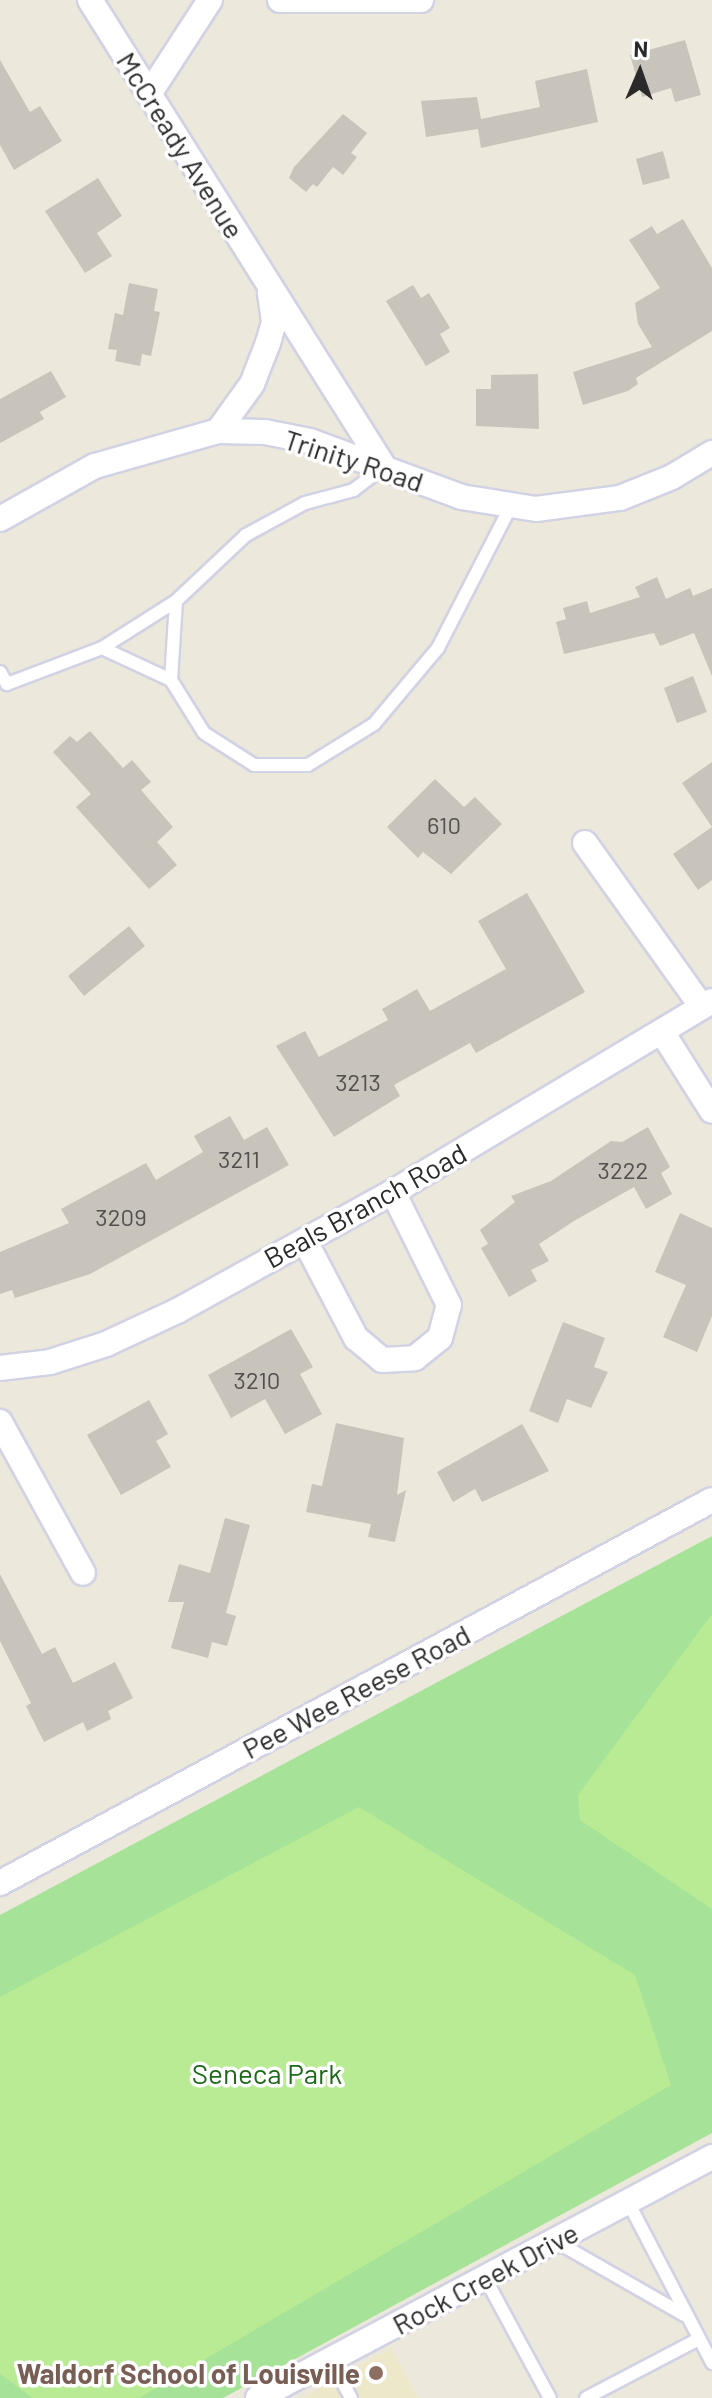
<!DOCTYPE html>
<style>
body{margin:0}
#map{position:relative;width:712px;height:2398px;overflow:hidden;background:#ece8dc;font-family:Barlow,sans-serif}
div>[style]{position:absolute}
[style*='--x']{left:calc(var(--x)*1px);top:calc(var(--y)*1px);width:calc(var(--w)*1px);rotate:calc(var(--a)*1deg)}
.education>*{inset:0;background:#eee8cb}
.green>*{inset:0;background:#a6e398}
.pitch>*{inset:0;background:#b8eb93}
.building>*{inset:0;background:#c8c4bb}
.roads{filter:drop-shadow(2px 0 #d1d2e3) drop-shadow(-2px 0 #d1d2e3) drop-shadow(0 2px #d1d2e3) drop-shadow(0 -2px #d1d2e3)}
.service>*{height:12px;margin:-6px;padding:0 6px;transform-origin:6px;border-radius:6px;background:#fff}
.minor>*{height:24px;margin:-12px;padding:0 12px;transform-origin:12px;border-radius:12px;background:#fff}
.dots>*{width:22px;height:22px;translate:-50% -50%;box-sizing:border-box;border:4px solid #fff;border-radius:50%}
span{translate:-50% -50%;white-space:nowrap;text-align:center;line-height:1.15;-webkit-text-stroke:7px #fff;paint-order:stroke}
.number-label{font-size:24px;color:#52504e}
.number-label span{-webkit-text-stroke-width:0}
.street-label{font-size:28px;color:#2a2a2a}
.park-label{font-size:28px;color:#1e6819}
.education-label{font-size:28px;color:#785e54;font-weight:700}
.right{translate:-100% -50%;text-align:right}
.north{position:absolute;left:600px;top:32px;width:80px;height:80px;-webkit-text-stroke:6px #fff;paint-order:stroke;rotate:2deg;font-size:22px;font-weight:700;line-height:32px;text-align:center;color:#2a2a2a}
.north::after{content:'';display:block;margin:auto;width:28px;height:36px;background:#2a2a2a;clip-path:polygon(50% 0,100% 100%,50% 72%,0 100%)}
</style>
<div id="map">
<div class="education">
<div style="clip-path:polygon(391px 2348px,418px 2398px,302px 2398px)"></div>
</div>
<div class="green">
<div style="clip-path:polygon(712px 1536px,712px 2133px,223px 2398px,0 2398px,0 1915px)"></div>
</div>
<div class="pitch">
<div style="clip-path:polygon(712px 1614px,712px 1909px,580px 1820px,578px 1795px)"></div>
<div style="clip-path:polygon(359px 1807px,635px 1975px,671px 2085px,139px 2398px,33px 2398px,0 2374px,0 1997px)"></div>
</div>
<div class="building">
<div style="clip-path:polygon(685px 40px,701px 95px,675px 102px,671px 88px,642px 97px,630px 55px)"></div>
<div style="clip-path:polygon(0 60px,30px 112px,40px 106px,62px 141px,14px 170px,0 145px)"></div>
<div style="clip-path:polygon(587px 69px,598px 122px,481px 148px,478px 129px,426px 137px,421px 101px,477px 97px,481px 119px,540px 107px,535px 81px)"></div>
<div style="clip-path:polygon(343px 114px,367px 133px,351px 153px,357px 157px,343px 175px,333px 167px,317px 187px,313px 184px,306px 192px,289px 178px,294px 167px)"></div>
<div style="clip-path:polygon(663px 151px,670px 178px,643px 185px,636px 159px)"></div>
<div style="clip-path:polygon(98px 178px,122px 216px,97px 233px,112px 256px,85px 273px,45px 211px)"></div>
<div style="clip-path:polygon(683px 219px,712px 268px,712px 331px,636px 378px,638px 384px,628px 391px,583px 405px,573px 372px,652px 347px,638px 324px,635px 303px,660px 288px,629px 240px,652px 226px,657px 234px)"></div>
<div style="clip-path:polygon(129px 283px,158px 289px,154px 311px,160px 312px,151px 356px,142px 354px,140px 366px,115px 361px,117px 350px,108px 349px,115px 313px,123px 315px)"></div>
<div style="clip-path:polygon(413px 285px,421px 298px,429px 293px,450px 328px,440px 334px,450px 352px,426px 366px,386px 301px)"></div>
<div style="clip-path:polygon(51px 371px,66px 397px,40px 412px,44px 419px,0 443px,0 399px)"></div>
<div style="clip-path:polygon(538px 374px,539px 429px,476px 426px,476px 389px,491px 389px,491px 375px)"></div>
<div style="clip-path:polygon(657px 577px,666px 599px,690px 588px,693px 596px,712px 588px,712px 676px,694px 633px,660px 646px,654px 633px,564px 654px,556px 622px,566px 619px,563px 608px,587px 601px,590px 613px,640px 597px,635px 587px)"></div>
<div style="clip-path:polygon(693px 676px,707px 712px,677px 723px,664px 688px)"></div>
<div style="clip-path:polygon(90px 731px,123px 768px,132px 760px,139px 768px,151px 782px,141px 790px,173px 827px,157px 842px,177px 865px,149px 889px,76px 807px,91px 794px,53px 752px,70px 736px,77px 742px)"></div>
<div style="clip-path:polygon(712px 762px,712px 827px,682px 783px)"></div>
<div style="clip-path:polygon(435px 779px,464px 807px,475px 797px,502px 824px,451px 874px,423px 852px,418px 858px,387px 827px)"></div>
<div style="clip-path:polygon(712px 827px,712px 880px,698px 890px,673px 854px)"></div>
<div style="clip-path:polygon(527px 893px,585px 992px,476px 1053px,470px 1043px,394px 1085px,400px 1096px,334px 1137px,276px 1046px,305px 1031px,319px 1057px,388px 1020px,382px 1009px,417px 989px,430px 1011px,506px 969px,478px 921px)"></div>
<div style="clip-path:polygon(129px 926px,145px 946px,84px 996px,68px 976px)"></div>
<div style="clip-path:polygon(230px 1116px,244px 1140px,267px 1127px,289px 1165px,90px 1274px,15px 1298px,12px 1290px,0 1294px,0 1252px,69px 1223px,61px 1209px,146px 1163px,156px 1180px,203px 1152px,194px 1136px)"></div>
<div style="clip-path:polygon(648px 1127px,670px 1167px,661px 1173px,672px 1194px,646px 1209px,634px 1187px,574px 1221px,539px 1244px,549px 1261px,531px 1270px,537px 1281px,509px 1297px,481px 1248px,488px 1244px,480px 1230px,515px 1202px,511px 1196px,551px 1181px,611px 1141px,622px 1142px)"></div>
<div style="clip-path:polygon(680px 1213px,712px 1228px,712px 1316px,697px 1352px,663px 1337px,686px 1285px,655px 1272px)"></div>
<div style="clip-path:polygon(563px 1322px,605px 1338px,594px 1367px,608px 1372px,591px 1408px,567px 1399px,558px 1423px,529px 1411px)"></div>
<div style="clip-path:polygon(291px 1329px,313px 1367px,300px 1374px,322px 1414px,285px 1434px,265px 1399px,231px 1418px,208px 1375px)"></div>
<div style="clip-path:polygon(149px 1400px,168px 1434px,156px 1441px,171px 1467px,121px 1495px,87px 1435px)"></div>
<div style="clip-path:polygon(336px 1423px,404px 1438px,397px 1495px,406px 1490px,395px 1542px,368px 1537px,371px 1524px,306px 1512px,312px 1484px,322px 1486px)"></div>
<div style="clip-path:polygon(522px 1424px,549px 1471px,482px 1502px,475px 1489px,453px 1502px,437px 1472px)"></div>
<div style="clip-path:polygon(225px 1518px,250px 1525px,226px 1613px,236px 1616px,227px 1646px,212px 1642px,208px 1658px,171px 1648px,184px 1602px,168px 1602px,179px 1564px,210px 1573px)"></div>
<div style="clip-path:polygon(0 1574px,42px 1654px,55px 1647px,73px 1683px,115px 1662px,133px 1698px,108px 1711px,111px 1719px,87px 1731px,83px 1722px,44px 1742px,26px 1706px,31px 1703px,0 1641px)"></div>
</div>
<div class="roads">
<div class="service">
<div style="--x:384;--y:467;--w:38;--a:143"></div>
<div style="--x:354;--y:490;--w:51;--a:165.1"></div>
<div style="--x:305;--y:503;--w:67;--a:151.5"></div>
<div style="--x:246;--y:535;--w:96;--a:136.7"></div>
<div style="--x:176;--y:601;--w:79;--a:93.6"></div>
<div style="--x:171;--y:680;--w:62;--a:58.1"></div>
<div style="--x:204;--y:733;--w:59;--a:32.6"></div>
<div style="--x:254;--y:765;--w:54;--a:0"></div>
<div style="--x:308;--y:765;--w:78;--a:-31.8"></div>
<div style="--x:374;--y:724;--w:99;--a:-49.9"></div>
<div style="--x:438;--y:648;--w:160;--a:-62.8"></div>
<div style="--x:0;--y:672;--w:14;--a:60"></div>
<div style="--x:7;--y:684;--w:102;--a:-20.8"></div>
<div style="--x:171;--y:680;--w:76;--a:-155.1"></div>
<div style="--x:102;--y:648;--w:88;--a:-32.4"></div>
<div style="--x:628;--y:2202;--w:182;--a:62.4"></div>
<div style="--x:555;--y:2241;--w:149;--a:29.8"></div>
<div style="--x:485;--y:2278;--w:136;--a:61.6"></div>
<div style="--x:330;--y:2359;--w:44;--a:61.7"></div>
<div style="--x:586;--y:2398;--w:127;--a:-27.6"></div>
</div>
<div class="minor">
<div style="--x:90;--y:0;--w:552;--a:57.81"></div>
<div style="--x:280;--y:0;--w:141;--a:0"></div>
<div style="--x:149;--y:94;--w:112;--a:-57"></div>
<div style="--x:218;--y:431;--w:58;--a:-54.1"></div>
<div style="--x:252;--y:384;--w:44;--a:-68.7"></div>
<div style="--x:268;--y:343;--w:22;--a:-74"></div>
<div style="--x:274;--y:322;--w:30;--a:-98"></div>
<div style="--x:0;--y:519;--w:109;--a:-29.2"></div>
<div style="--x:95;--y:466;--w:128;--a:-15.9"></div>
<div style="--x:218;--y:431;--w:47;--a:1.2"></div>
<div style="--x:265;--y:432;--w:46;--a:11.3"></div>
<div style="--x:310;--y:441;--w:161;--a:20.3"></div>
<div style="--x:461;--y:497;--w:76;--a:9.1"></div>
<div style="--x:536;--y:509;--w:85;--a:-7.5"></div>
<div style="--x:620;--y:498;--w:56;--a:-22"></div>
<div style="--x:672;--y:477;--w:47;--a:-31"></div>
<div style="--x:585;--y:843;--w:201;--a:54.5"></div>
<div style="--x:662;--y:1032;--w:93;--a:57.7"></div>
<div style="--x:305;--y:1241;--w:110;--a:62.3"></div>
<div style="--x:356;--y:1338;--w:34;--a:40"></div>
<div style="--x:382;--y:1360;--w:33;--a:-3"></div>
<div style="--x:415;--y:1358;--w:32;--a:-39"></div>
<div style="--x:440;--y:1338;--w:34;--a:-75"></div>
<div style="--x:449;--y:1305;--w:126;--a:-116.4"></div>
<div style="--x:0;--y:1368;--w:50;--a:-6.8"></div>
<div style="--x:50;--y:1362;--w:59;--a:-17.8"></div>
<div style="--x:106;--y:1344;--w:81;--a:-25"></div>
<div style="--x:179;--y:1310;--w:244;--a:-28.9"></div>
<div style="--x:393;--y:1192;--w:372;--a:-30.9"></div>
<div style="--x:0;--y:1422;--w:172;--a:61.2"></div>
<div style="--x:0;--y:1883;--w:808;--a:-28.28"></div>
<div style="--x:258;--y:2398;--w:514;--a:-27.96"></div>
</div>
</div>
<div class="dots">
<div style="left:376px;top:2373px;background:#8d6e63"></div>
</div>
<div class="number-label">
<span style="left:444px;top:825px">610</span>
<span style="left:358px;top:1082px">3213</span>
<span style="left:239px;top:1159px">3211</span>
<span style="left:623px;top:1170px">3222</span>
<span style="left:121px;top:1217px">3209</span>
<span style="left:257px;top:1380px">3210</span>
</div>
<div class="street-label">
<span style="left:181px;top:145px;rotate:58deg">McCready Avenue</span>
<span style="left:354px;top:460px;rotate:18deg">Trinity Road</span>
<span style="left:365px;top:1205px;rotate:-29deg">Beals Branch Road</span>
<span style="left:356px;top:1691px;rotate:-28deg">Pee Wee Reese Road</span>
<span style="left:485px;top:2278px;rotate:-28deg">Rock Creek Drive</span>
</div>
<div class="park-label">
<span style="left:267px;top:2073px">Seneca Park</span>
</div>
<div class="education-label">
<span class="right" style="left:360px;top:2373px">Waldorf School of Louisville</span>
</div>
<div class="north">N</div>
</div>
